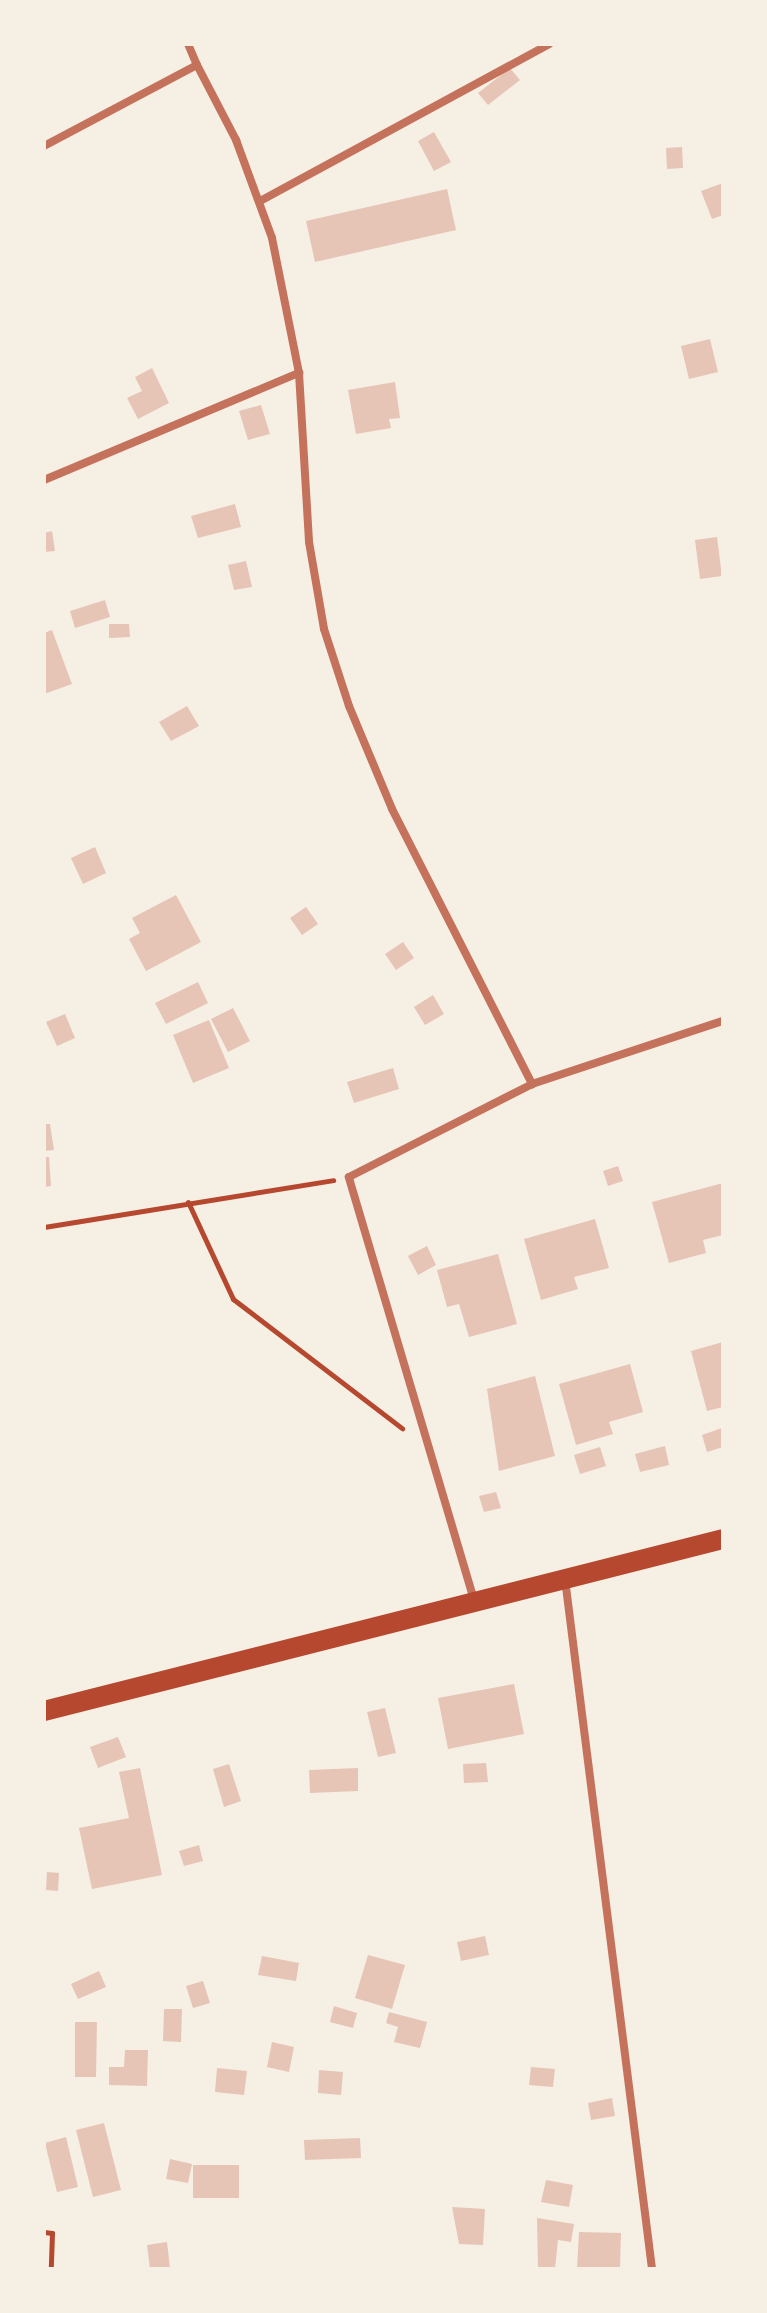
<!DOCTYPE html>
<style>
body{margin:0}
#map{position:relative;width:767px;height:2313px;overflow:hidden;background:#f6efe4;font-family:"Fira Sans",sans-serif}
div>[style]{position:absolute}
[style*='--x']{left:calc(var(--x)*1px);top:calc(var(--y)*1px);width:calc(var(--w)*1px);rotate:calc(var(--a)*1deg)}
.building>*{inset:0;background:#e6c5b7}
.path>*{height:5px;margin:-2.5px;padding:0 2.5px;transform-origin:2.5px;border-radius:2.5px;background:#b5482f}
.minor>*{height:8px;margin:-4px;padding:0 4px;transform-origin:4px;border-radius:4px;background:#c5725c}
.primary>*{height:20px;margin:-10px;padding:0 10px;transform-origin:10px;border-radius:10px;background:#b5482f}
span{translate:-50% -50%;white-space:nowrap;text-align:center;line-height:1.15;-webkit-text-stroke:6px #f6efe4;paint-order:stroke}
.frame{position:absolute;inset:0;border:46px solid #f6efe4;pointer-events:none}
</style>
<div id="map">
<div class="building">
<div style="clip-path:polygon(510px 68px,520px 80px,488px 105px,478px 93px)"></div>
<div style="clip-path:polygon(434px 132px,451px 162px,434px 171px,418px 141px)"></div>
<div style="clip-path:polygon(682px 147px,683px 168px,667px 169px,666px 148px)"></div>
<div style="clip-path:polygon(723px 183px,723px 215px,712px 219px,701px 191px)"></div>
<div style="clip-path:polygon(447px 189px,456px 230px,315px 262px,306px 221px)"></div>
<div style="clip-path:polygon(710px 339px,718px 372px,689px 379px,681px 346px)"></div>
<div style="clip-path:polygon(152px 368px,169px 403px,138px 419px,127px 398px,142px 391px,135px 377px)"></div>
<div style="clip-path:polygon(395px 382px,400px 418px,389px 419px,391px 428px,356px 434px,348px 390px)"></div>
<div style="clip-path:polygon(261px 405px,270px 434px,248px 440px,239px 411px)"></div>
<div style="clip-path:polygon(235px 504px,241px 527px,198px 538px,191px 516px)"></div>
<div style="clip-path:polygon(52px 531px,55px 551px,44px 552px,44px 533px)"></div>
<div style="clip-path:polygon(717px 537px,722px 576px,700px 579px,695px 540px)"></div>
<div style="clip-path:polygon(246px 561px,252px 587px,234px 590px,228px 565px)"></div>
<div style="clip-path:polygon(105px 600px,110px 617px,75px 628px,70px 611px)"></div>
<div style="clip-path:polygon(109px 624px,129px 624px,130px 637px,109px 638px)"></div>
<div style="clip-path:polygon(52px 630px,72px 684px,44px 694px,44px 633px)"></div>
<div style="clip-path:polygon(187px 706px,199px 726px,171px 741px,159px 722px)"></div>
<div style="clip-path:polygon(95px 847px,106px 873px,83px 884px,71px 858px)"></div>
<div style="clip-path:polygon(176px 895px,201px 942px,146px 971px,129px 939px,140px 933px,132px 918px)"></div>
<div style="clip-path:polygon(306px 907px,318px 924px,302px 935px,290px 918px)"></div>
<div style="clip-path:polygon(403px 942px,414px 958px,396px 970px,385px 954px)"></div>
<div style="clip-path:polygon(198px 982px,208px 1003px,166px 1024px,155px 1003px)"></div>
<div style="clip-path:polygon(433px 995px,444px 1014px,425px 1025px,414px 1007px)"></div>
<div style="clip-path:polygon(233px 1008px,250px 1041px,228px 1052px,211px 1019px)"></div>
<div style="clip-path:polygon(65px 1014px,75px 1038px,57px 1046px,46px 1022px)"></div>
<div style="clip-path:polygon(209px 1020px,229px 1068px,193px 1083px,173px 1035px)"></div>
<div style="clip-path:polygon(393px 1068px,399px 1089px,354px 1103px,347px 1082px)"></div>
<div style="clip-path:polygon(44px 1124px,50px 1124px,54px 1150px,44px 1151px)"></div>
<div style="clip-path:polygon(44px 1157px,49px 1157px,51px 1186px,44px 1187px)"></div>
<div style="clip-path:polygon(618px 1166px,623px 1181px,608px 1186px,603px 1171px)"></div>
<div style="clip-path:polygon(723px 1183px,723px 1235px,703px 1240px,706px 1253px,669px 1263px,652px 1202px)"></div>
<div style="clip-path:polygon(595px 1219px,609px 1268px,574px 1277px,578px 1289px,541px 1300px,524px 1239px)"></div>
<div style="clip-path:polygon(427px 1246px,436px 1265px,418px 1275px,408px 1256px)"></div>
<div style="clip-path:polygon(498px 1254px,517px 1324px,469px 1337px,459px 1304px,447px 1307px,437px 1270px)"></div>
<div style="clip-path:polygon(723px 1342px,723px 1407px,707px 1411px,691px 1351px)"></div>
<div style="clip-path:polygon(630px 1364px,643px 1412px,609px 1422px,613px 1434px,576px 1445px,559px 1384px)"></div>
<div style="clip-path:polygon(535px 1376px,555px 1456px,499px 1471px,487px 1389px)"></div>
<div style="clip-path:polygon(722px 1428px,723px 1447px,707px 1452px,702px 1435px)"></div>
<div style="clip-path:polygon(665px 1446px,669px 1465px,640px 1472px,635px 1454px)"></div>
<div style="clip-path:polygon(600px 1447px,606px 1466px,580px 1474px,574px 1455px)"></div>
<div style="clip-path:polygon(496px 1492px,501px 1508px,484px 1512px,479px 1496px)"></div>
<div style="clip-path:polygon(514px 1684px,524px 1734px,448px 1749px,438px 1698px)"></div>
<div style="clip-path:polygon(385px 1708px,396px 1753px,378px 1757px,367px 1712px)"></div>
<div style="clip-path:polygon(118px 1737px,126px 1757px,98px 1768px,90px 1747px)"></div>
<div style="clip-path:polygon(486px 1763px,488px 1782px,464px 1783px,463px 1764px)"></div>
<div style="clip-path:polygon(229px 1764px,241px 1801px,224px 1807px,213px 1769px)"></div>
<div style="clip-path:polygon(140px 1768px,162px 1875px,92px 1889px,79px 1828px,129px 1818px,119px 1772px)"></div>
<div style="clip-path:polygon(358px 1768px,358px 1791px,310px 1793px,309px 1770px)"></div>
<div style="clip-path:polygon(199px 1845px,203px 1861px,184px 1866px,179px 1851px)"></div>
<div style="clip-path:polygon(47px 1872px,59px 1873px,58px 1891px,46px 1890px)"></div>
<div style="clip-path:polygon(485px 1936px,489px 1955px,461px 1961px,457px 1942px)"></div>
<div style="clip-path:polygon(368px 1955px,405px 1965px,392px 2009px,355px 1998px)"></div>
<div style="clip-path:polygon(262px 1956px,299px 1963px,296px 1981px,258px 1975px)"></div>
<div style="clip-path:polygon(99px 1971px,106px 1987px,78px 1999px,71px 1984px)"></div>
<div style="clip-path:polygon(203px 1981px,210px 2003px,193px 2008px,186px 1986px)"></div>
<div style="clip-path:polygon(334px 2006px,357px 2013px,353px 2028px,330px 2022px)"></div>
<div style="clip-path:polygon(164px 2009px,182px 2009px,181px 2042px,163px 2041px)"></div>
<div style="clip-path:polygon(389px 2012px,427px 2022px,420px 2048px,394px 2042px,398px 2027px,386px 2023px)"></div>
<div style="clip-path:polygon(75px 2022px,97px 2022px,96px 2077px,75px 2077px)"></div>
<div style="clip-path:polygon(272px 2042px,294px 2047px,289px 2072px,267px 2067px)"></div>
<div style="clip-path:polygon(125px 2050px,148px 2050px,147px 2086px,109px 2085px,109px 2067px,124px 2067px)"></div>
<div style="clip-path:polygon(531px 2067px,555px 2069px,553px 2087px,529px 2085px)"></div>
<div style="clip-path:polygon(217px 2068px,247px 2071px,244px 2095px,215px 2092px)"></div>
<div style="clip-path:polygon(319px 2070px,343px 2072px,341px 2095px,318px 2093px)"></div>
<div style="clip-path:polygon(612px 2098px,615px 2116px,591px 2120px,588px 2103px)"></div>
<div style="clip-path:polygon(104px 2123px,121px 2190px,93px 2197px,76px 2130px)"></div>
<div style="clip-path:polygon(66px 2137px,78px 2187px,57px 2192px,45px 2143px)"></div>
<div style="clip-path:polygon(360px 2138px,361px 2158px,305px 2160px,304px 2140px)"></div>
<div style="clip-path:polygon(170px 2159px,192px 2164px,188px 2183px,166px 2179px)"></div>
<div style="clip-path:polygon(193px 2165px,239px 2165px,239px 2198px,193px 2198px)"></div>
<div style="clip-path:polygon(546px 2180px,573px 2185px,569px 2207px,541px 2202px)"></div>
<div style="clip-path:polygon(452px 2207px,485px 2209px,483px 2245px,459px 2244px)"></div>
<div style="clip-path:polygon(537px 2218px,574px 2224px,571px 2242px,558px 2240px,555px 2269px,538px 2269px)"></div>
<div style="clip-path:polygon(579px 2232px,621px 2233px,620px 2269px,577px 2269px)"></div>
<div style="clip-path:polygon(167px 2242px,170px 2268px,150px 2269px,147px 2245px)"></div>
</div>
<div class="path">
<div style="--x:188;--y:1202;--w:107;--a:65.1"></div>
<div style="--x:233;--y:1299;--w:213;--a:37.4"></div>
<div style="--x:44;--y:1227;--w:293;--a:-9.2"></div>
<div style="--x:44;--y:2232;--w:8;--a:7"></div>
<div style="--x:52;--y:2233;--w:36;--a:92"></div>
</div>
<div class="minor">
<div style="--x:188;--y:44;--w:23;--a:67"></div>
<div style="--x:44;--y:146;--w:173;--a:-27.9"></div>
<div style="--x:197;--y:65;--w:85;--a:62.5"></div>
<div style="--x:236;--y:140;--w:104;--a:69.8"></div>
<div style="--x:272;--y:238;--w:138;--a:78.7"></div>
<div style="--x:299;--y:373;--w:169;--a:86.6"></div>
<div style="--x:309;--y:542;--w:88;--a:80.2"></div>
<div style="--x:324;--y:629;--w:81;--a:72"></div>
<div style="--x:349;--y:706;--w:112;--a:67.3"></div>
<div style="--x:392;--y:809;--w:309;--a:63"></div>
<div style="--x:262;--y:200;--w:327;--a:-28.5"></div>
<div style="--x:44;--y:480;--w:277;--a:-22.8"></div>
<div style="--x:565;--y:1579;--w:695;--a:82.81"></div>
<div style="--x:474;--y:1600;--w:441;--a:-106.5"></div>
<div style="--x:349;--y:1177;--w:205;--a:-26.9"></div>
<div style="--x:532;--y:1084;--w:201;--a:-18.3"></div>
</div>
<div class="primary">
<div style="--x:44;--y:1711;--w:700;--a:-14.21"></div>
</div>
<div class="frame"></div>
</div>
